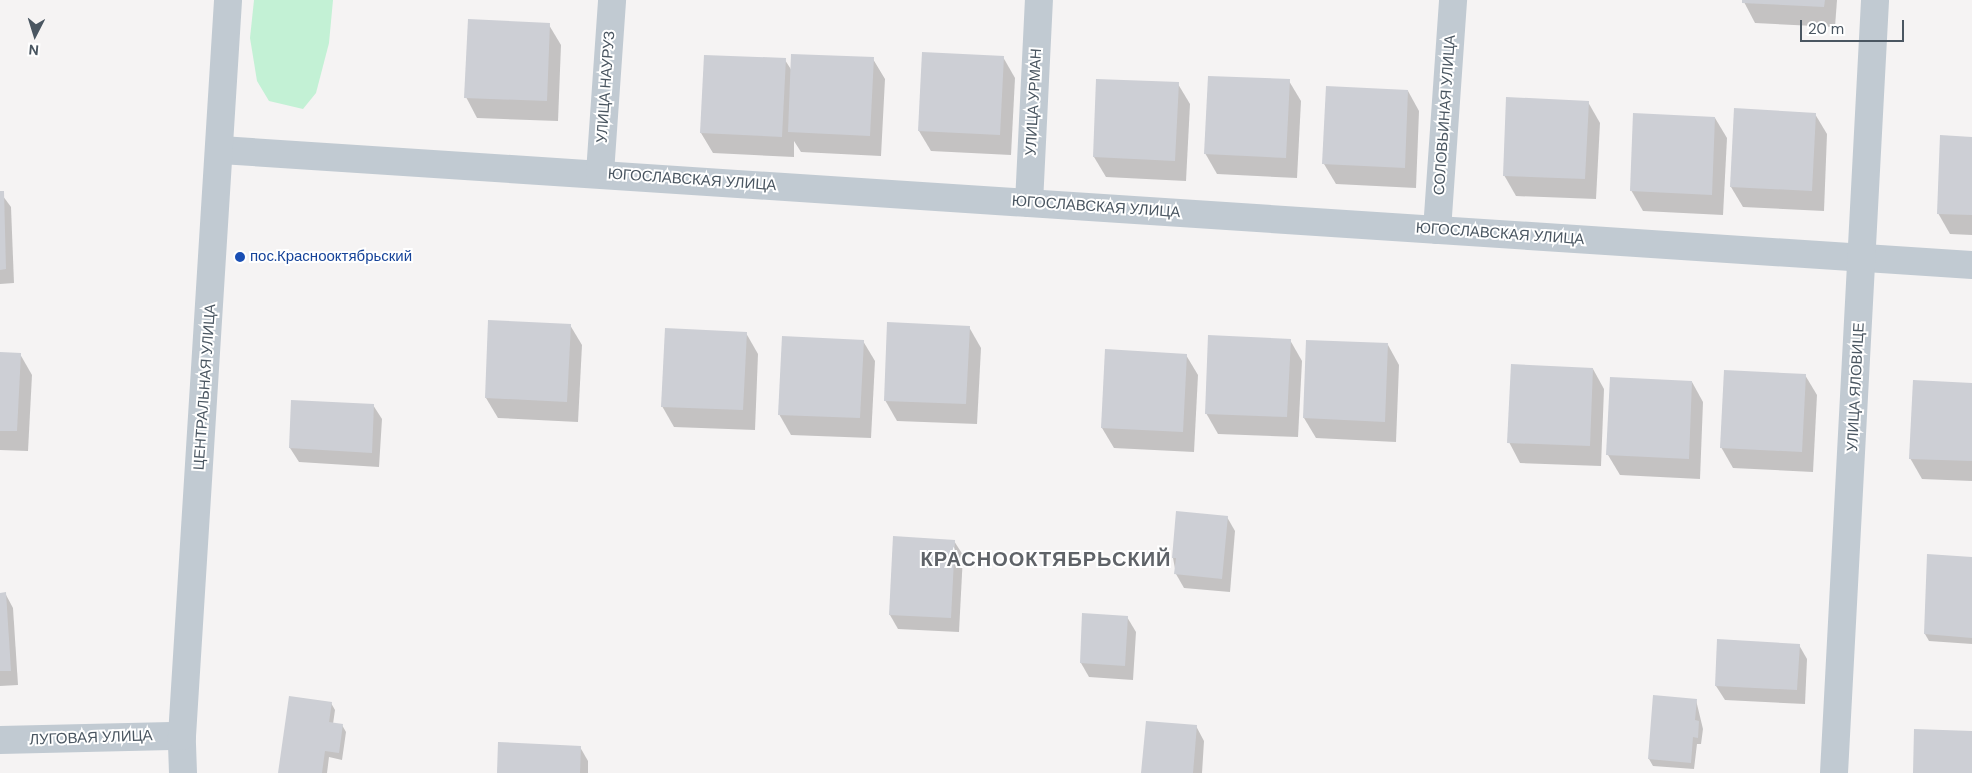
<!DOCTYPE html>
<meta charset="utf-8">
<style>
body{margin:0}
#map{position:relative;width:1972px;height:773px;overflow:hidden;background:#f5f3f3;font-family:"DM Sans",sans-serif}
div>[style]{position:absolute}
[style*='--x']{left:calc(var(--x)*1px);top:calc(var(--y)*1px);width:calc(var(--w)*1px);rotate:calc(var(--a)*1deg)}
.green>*{inset:0;background:#c3f1d5}
.shadow>*{inset:0;background:#0003}
.building>*{inset:0;background:#cdcfd5}
.minor>*{height:28px;margin:-14px;padding:0 14px;transform-origin:14px;border-radius:14px;background:#c1cad2}
.dots>*{width:14px;height:14px;translate:-50% -50%;box-sizing:border-box;border:2px solid #fff;border-radius:50%}
span{translate:-50% -50%;white-space:nowrap;text-align:center;line-height:1.15;-webkit-text-stroke:4px #fff;paint-order:stroke}
.street-label{font-size:15px;color:#4a5661}
.transit-label{font-size:15px;color:#164399}
.left{translate:0 -50%;text-align:left}
.district-label{font-size:20px;color:#5f6368;font-weight:700;letter-spacing:1px}
.north{position:absolute;left:10px;top:10px;width:50px;height:50px;-webkit-text-stroke:4px #fff;paint-order:stroke;rotate:185deg;font-size:14px;font-weight:700;line-height:20px;text-align:center;color:#4a5661}
.north::after{content:'';display:block;margin:auto;width:18px;height:22px;background:#4a5661;clip-path:polygon(50% 0,100% 100%,50% 72%,0 100%)}
.scale{position:absolute;left:1800px;top:20px;width:104px;height:22px;box-sizing:border-box;border:2px solid #4a5661;border-top:0;padding-left:6px;font-size:15px;line-height:18px;white-space:nowrap;color:#4a5661;-webkit-text-stroke:4px #fff;paint-order:stroke}
</style>
<div id="map">
<div class="green">
<div style="clip-path:polygon(254px 0,333px 0,329px 43px,316px 93px,303px 109px,269px 101px,257px 81px,250px 38px)"></div>
</div>
<div class="shadow">
<div style="clip-path:polygon(1743px 0,1837px 0,1835px 27px,1755px 23px)"></div>
<div style="clip-path:polygon(549px 25px,561px 45px,558px 121px,477px 118px,466px 97px)"></div>
<div style="clip-path:polygon(1003px 57px,1015px 78px,1011px 155px,931px 151px,919px 131px)"></div>
<div style="clip-path:polygon(873px 59px,885px 79px,881px 156px,801px 152px,794px 141px,794px 157px,713px 153px,701px 133px,785px 60px,792px 71px)"></div>
<div style="clip-path:polygon(1289px 81px,1301px 101px,1297px 178px,1217px 174px,1205px 153px)"></div>
<div style="clip-path:polygon(1178px 84px,1190px 104px,1186px 181px,1106px 177px,1094px 157px)"></div>
<div style="clip-path:polygon(1408px 91px,1419px 111px,1416px 188px,1336px 184px,1324px 164px)"></div>
<div style="clip-path:polygon(1588px 102px,1600px 123px,1596px 199px,1516px 196px,1504px 175px)"></div>
<div style="clip-path:polygon(1815px 114px,1827px 134px,1824px 211px,1743px 207px,1731px 187px)"></div>
<div style="clip-path:polygon(1715px 118px,1727px 138px,1723px 215px,1643px 211px,1631px 190px)"></div>
<div style="clip-path:polygon(1972px 138px,1972px 235px,1950px 234px,1938px 213px)"></div>
<div style="clip-path:polygon(0 192px,11px 207px,14px 283px,0 284px)"></div>
<div style="clip-path:polygon(570px 325px,582px 345px,578px 422px,498px 418px,486px 398px)"></div>
<div style="clip-path:polygon(969px 327px,981px 348px,977px 424px,897px 421px,885px 400px)"></div>
<div style="clip-path:polygon(746px 333px,758px 354px,755px 430px,674px 427px,662px 406px)"></div>
<div style="clip-path:polygon(1290px 340px,1302px 361px,1298px 437px,1218px 434px,1206px 413px)"></div>
<div style="clip-path:polygon(863px 341px,875px 361px,871px 438px,791px 435px,779px 414px)"></div>
<div style="clip-path:polygon(1388px 345px,1399px 365px,1396px 442px,1316px 438px,1304px 418px)"></div>
<div style="clip-path:polygon(0 353px,20px 354px,32px 375px,28px 451px,0 450px)"></div>
<div style="clip-path:polygon(1186px 355px,1198px 375px,1194px 452px,1114px 448px,1102px 428px)"></div>
<div style="clip-path:polygon(1593px 369px,1604px 389px,1601px 466px,1520px 463px,1509px 442px)"></div>
<div style="clip-path:polygon(1805px 375px,1817px 395px,1813px 472px,1733px 468px,1721px 447px)"></div>
<div style="clip-path:polygon(1692px 382px,1703px 402px,1700px 479px,1620px 475px,1608px 455px)"></div>
<div style="clip-path:polygon(1972px 384px,1972px 481px,1922px 479px,1910px 458px)"></div>
<div style="clip-path:polygon(373px 405px,382px 419px,379px 467px,299px 462px,290px 448px)"></div>
<div style="clip-path:polygon(1227px 517px,1235px 531px,1230px 592px,1184px 588px,1176px 574px,1173px 558px)"></div>
<div style="clip-path:polygon(954px 541px,963px 555px,959px 632px,898px 629px,890px 615px)"></div>
<div style="clip-path:polygon(1972px 558px,1972px 644px,1929px 641px,1925px 634px)"></div>
<div style="clip-path:polygon(5px 593px,13px 608px,18px 685px,0 686px,0 594px)"></div>
<div style="clip-path:polygon(1084px 615px,1127px 617px,1136px 632px,1133px 680px,1089px 677px,1081px 663px)"></div>
<div style="clip-path:polygon(1799px 645px,1807px 659px,1805px 704px,1725px 700px,1716px 686px)"></div>
<div style="clip-path:polygon(1696px 700px,1703px 729px,1701px 744px,1697px 744px,1694px 769px,1653px 766px,1649px 759px)"></div>
<div style="clip-path:polygon(331px 703px,335px 710px,333px 724px,342px 725px,346px 732px,342px 760px,329px 757px,327px 773px,280px 773px)"></div>
<div style="clip-path:polygon(1196px 726px,1204px 741px,1202px 773px,1143px 773px)"></div>
<div style="clip-path:polygon(580px 747px,588px 761px,588px 773px,498px 773px)"></div>
</div>
<div class="building">
<div style="clip-path:polygon(1742px 0,1825px 0,1824px 7px,1742px 3px)"></div>
<div style="clip-path:polygon(468px 19px,550px 23px,547px 101px,464px 98px)"></div>
<div style="clip-path:polygon(922px 52px,1004px 56px,1000px 135px,918px 131px)"></div>
<div style="clip-path:polygon(791px 54px,874px 57px,870px 136px,788px 132px)"></div>
<div style="clip-path:polygon(704px 55px,786px 58px,782px 137px,700px 133px)"></div>
<div style="clip-path:polygon(1208px 76px,1290px 79px,1286px 158px,1204px 154px)"></div>
<div style="clip-path:polygon(1096px 79px,1179px 82px,1175px 161px,1093px 157px)"></div>
<div style="clip-path:polygon(1326px 86px,1408px 90px,1405px 168px,1322px 164px)"></div>
<div style="clip-path:polygon(1506px 97px,1589px 101px,1585px 179px,1503px 176px)"></div>
<div style="clip-path:polygon(1734px 108px,1816px 113px,1812px 191px,1730px 187px)"></div>
<div style="clip-path:polygon(1633px 113px,1715px 117px,1712px 195px,1630px 191px)"></div>
<div style="clip-path:polygon(1940px 135px,1972px 137px,1972px 215px,1937px 214px)"></div>
<div style="clip-path:polygon(0 191px,4px 191px,6px 269px,0 270px)"></div>
<div style="clip-path:polygon(488px 320px,571px 324px,567px 402px,485px 398px)"></div>
<div style="clip-path:polygon(887px 322px,970px 326px,966px 404px,884px 401px)"></div>
<div style="clip-path:polygon(665px 328px,747px 332px,743px 410px,661px 407px)"></div>
<div style="clip-path:polygon(1208px 335px,1291px 339px,1287px 417px,1205px 414px)"></div>
<div style="clip-path:polygon(782px 336px,864px 340px,860px 418px,778px 415px)"></div>
<div style="clip-path:polygon(1306px 340px,1388px 343px,1385px 422px,1303px 418px)"></div>
<div style="clip-path:polygon(1105px 349px,1187px 354px,1183px 432px,1101px 428px)"></div>
<div style="clip-path:polygon(0 352px,21px 353px,17px 431px,0 431px)"></div>
<div style="clip-path:polygon(1511px 364px,1593px 368px,1590px 446px,1507px 443px)"></div>
<div style="clip-path:polygon(1724px 370px,1806px 374px,1802px 452px,1720px 448px)"></div>
<div style="clip-path:polygon(1610px 377px,1692px 381px,1689px 459px,1606px 455px)"></div>
<div style="clip-path:polygon(1913px 380px,1972px 383px,1972px 461px,1909px 459px)"></div>
<div style="clip-path:polygon(291px 400px,374px 404px,372px 453px,289px 448px)"></div>
<div style="clip-path:polygon(1176px 511px,1228px 516px,1222px 579px,1174px 574px,1176px 558px,1172px 558px)"></div>
<div style="clip-path:polygon(893px 536px,955px 540px,951px 618px,889px 615px)"></div>
<div style="clip-path:polygon(1927px 554px,1972px 557px,1972px 638px,1924px 634px)"></div>
<div style="clip-path:polygon(6px 592px,11px 671px,0 671px,0 593px)"></div>
<div style="clip-path:polygon(1082px 613px,1128px 616px,1125px 666px,1080px 663px)"></div>
<div style="clip-path:polygon(1717px 639px,1800px 644px,1797px 690px,1715px 686px)"></div>
<div style="clip-path:polygon(1653px 695px,1697px 699px,1695px 720px,1699px 721px,1698px 738px,1693px 737px,1691px 763px,1648px 759px)"></div>
<div style="clip-path:polygon(289px 696px,332px 702px,329px 722px,343px 724px,339px 753px,325px 751px,322px 773px,278px 773px)"></div>
<div style="clip-path:polygon(1146px 721px,1197px 725px,1193px 773px,1141px 773px)"></div>
<div style="clip-path:polygon(1914px 729px,1972px 731px,1972px 773px,1913px 773px)"></div>
<div style="clip-path:polygon(498px 742px,581px 746px,580px 773px,497px 773px)"></div>
</div>
<div class="minor">
<div style="--x:221;--y:150;--w:1755;--a:3.76"></div>
<div style="--x:600;--y:173;--w:173;--a:-86"></div>
<div style="--x:1029;--y:203;--w:203;--a:-87.2"></div>
<div style="--x:1437;--y:230;--w:231;--a:-86"></div>
<div style="--x:0;--y:740;--w:182;--a:-1.3"></div>
<div style="--x:183;--y:773;--w:37;--a:-92"></div>
<div style="--x:182;--y:736;--w:737;--a:-86.42"></div>
<div style="--x:1834;--y:773;--w:774;--a:-86.96"></div>
</div>
<div class="dots">
<div style="left:240px;top:257px;background:#1a4fb4"></div>
</div>
<div class="street-label">
<span style="left:606px;top:87px;rotate:-86deg">УЛИЦА НАУРУЗ</span>
<span style="left:1034px;top:102px;rotate:-87deg">УЛИЦА УРМАН</span>
<span style="left:1445px;top:115px;rotate:-86deg">СОЛОВЬИНАЯ УЛИЦА</span>
<span style="left:692px;top:180px;rotate:4deg">ЮГОСЛАВСКАЯ УЛИЦА</span>
<span style="left:1096px;top:207px;rotate:4deg">ЮГОСЛАВСКАЯ УЛИЦА</span>
<span style="left:1500px;top:234px;rotate:4deg">ЮГОСЛАВСКАЯ УЛИЦА</span>
<span style="left:205px;top:387px;rotate:-86deg">ЦЕНТРАЛЬНАЯ УЛИЦА</span>
<span style="left:1856px;top:387px;rotate:-87deg">УЛИЦА ЯЛОВИЦЕ</span>
<span style="left:91px;top:738px;rotate:-2deg">ЛУГОВАЯ УЛИЦА</span>
</div>
<div class="transit-label">
<span class="left" style="left:250px;top:257px">пос.Краснооктябрьский</span>
</div>
<div class="district-label">
<span style="left:1046px;top:559px">КРАСНООКТЯБРЬСКИЙ</span>
</div>
<div class="north">N</div>
<div class="scale">20 m</div>
</div>
